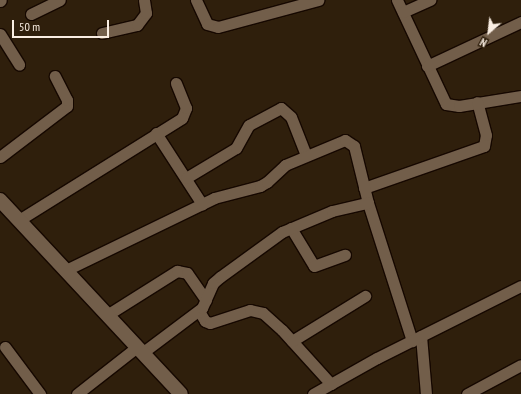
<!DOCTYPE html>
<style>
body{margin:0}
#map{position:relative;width:521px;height:394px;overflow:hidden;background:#2f1f0c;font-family:"PT Sans Narrow",sans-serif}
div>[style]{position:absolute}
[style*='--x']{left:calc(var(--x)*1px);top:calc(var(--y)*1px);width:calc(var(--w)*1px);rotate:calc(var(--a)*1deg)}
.roads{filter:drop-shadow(1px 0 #160800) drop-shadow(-1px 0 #160800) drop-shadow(0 1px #160800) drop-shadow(0 -1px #160800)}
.minor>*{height:11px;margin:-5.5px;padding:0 5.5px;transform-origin:5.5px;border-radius:5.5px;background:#725e4a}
.tertiary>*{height:14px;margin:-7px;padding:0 7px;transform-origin:7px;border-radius:7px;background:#725e4a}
span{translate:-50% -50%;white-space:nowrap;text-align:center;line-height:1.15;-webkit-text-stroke:3px #2f1f0c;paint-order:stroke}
.north{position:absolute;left:469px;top:12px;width:40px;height:40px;-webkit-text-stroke:3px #2f1f0c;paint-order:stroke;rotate:208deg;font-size:11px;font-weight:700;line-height:16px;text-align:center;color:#f9ede2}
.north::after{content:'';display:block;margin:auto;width:14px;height:18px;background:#f9ede2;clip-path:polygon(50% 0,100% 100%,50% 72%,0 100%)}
.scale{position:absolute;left:12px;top:20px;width:97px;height:18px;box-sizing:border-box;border:2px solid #f9ede2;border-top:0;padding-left:5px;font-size:12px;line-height:14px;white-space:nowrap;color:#f9ede2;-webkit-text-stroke:3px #2f1f0c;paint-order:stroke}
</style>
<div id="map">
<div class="roads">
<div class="minor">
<div style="--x:196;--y:0;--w:26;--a:65"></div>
<div style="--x:207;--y:24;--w:11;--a:15"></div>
<div style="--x:218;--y:27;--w:104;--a:-15.1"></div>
<div style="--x:397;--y:0;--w:115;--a:64.8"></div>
<div style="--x:446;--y:104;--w:13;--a:9"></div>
<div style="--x:459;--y:106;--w:63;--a:-9.2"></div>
<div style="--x:0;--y:1;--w:1;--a:-45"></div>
<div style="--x:403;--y:12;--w:30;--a:-24"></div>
<div style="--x:31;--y:14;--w:32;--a:-26"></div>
<div style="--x:102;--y:33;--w:36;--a:-13"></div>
<div style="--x:137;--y:25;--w:15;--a:-53"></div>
<div style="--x:146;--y:13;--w:13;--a:-99"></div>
<div style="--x:0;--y:34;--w:36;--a:58"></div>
<div style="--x:427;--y:66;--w:104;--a:-25.1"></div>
<div style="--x:156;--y:133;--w:85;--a:57.1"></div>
<div style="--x:0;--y:157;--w:84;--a:-37.3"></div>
<div style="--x:67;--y:106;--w:6;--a:-90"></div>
<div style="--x:67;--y:100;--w:27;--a:-117"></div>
<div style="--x:186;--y:178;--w:58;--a:-31"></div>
<div style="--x:236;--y:148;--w:26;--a:-61"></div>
<div style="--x:249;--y:125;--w:36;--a:-28"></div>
<div style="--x:281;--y:108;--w:13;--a:42"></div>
<div style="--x:291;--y:117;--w:41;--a:68.5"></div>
<div style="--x:364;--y:188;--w:127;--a:-19.3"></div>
<div style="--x:484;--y:146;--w:11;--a:-80"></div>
<div style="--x:486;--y:135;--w:34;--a:-105"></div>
<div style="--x:19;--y:220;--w:192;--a:-32"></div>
<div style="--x:182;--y:118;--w:11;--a:-68"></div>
<div style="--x:186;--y:108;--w:27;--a:-112"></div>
<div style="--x:291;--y:228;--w:44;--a:58.8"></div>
<div style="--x:314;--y:266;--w:33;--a:-20"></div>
<div style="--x:66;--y:270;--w:165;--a:-25.9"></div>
<div style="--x:214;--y:198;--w:48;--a:-14.6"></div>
<div style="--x:260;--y:186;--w:8;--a:-30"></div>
<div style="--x:267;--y:182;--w:25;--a:-43"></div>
<div style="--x:285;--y:165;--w:65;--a:-22.6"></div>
<div style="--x:345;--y:140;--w:11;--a:34"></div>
<div style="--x:354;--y:146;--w:59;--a:76.2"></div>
<div style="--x:368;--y:203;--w:145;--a:72.3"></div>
<div style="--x:199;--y:311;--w:12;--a:59"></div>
<div style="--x:205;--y:321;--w:5;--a:22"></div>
<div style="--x:210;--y:323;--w:42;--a:-18"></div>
<div style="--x:250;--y:310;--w:13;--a:13"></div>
<div style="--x:263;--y:313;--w:25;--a:42"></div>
<div style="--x:282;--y:330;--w:73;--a:47.8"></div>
<div style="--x:107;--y:315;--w:83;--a:-32.2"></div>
<div style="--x:177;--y:271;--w:10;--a:11"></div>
<div style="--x:187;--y:273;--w:33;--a:55"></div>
<div style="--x:421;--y:336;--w:58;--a:85.1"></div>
<div style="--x:292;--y:341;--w:86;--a:-31.7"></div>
<div style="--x:5;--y:347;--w:59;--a:53.3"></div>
<div style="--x:142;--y:353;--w:75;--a:-36.9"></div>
<div style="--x:202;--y:308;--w:27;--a:-66"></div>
<div style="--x:213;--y:283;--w:9;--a:-41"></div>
<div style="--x:220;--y:277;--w:77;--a:-36"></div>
<div style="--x:282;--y:232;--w:54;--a:-22.8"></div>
<div style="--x:332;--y:211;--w:37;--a:-13"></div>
<div style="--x:77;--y:394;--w:76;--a:-38.1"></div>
<div style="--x:313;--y:394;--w:73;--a:-29.4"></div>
<div style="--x:377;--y:358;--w:161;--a:-26.6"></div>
<div style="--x:467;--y:394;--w:61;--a:-28.2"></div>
</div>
<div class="tertiary">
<div style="--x:0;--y:200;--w:265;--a:47"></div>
</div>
</div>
<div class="north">N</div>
<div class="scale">50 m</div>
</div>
